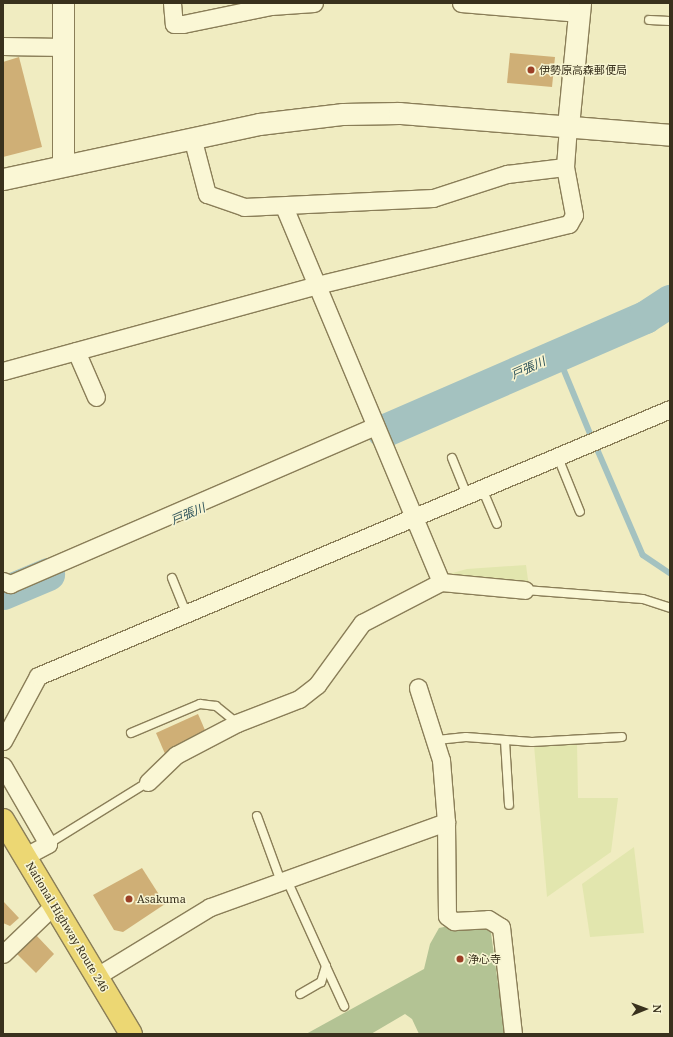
<!DOCTYPE html>
<meta charset="utf-8">
<style>
body{margin:0}
#map{position:relative;width:673px;height:1037px;overflow:hidden;background:#f0ecc1;font-family:"Noto Serif","Noto Sans JP",serif}
div>[style]{position:absolute}
[style*='--x']{left:calc(var(--x)*1px);top:calc(var(--y)*1px);width:calc(var(--w)*1px);rotate:calc(var(--a)*1deg)}
.farmland>*{inset:0;background:#e2e6ae}
.cemetery>*{inset:0;background:#b3c394}
.stream>*{height:5.5px;margin:-2.75px;padding:0 2.75px;transform-origin:2.75px;border-radius:2.75px;background:#a4c2c0}
.river>*{height:33px;margin:-16.5px;padding:0 16.5px;transform-origin:16.5px;border-radius:16.5px;background:#a4c2c0}
.building>*{inset:0;background:#cfaf76}
.roads{filter:drop-shadow(1px 0 #8a7e58) drop-shadow(-1px 0 #8a7e58) drop-shadow(0 1px #8a7e58) drop-shadow(0 -1px #8a7e58)}
.service>*{height:8px;margin:-4px;padding:0 4px;transform-origin:4px;border-radius:4px;background:#faf7d5}
.minor>*{height:17px;margin:-8.5px;padding:0 8.5px;transform-origin:8.5px;border-radius:8.5px;background:#faf7d5}
.tertiary>*{height:21px;margin:-10.5px;padding:0 10.5px;transform-origin:10.5px;border-radius:10.5px;background:#faf7d5}
.trunk>*{height:22px;margin:-11px;padding:0 11px;transform-origin:11px;border-radius:11px;background:#ecd773}
.dots>*{width:11px;height:11px;translate:-50% -50%;box-sizing:border-box;border:2px solid #f7f4d1;border-radius:50%}
span{translate:-50% -50%;white-space:nowrap;text-align:center;line-height:1.15;-webkit-text-stroke:3px #f7f4d1;paint-order:stroke}
.poi-label{font-size:11px;color:#39311d}
.left{translate:0 -50%;text-align:left}
.street-label{font-size:11px;color:#39311d}
.water-label{font-size:12px;color:#2c525a;font-style:italic}
.frame{position:absolute;inset:0;border:4px solid #39311d;pointer-events:none}
.north{position:absolute;left:625px;top:989px;width:40px;height:40px;-webkit-text-stroke:3px #f7f4d1;paint-order:stroke;rotate:89deg;font-size:11px;font-weight:700;line-height:16px;text-align:center;color:#39311d}
.north::after{content:'';display:block;margin:auto;width:14px;height:18px;background:#39311d;clip-path:polygon(50% 0,100% 100%,50% 72%,0 100%)}
</style>
<div id="map">
<div class="farmland">
<div style="clip-path:polygon(526px 565px,529px 587px,445px 575px,467px 569px)"></div>
<div style="clip-path:polygon(577px 742px,578px 798px,618px 798px,611px 852px,547px 897px,534px 745px)"></div>
<div style="clip-path:polygon(634px 847px,644px 933px,590px 937px,582px 884px)"></div>
</div>
<div class="cemetery">
<div style="clip-path:polygon(478px 920px,490px 926px,505px 1034px,419px 1034px,412px 1019px,405px 1014px,371px 1034px,306px 1034px,424px 969px,430px 944px,439px 928px)"></div>
</div>
<div class="stream">
<div style="--x:558;--y:355;--w:87;--a:67.6"></div>
<div style="--x:597;--y:448;--w:116;--a:66.7"></div>
<div style="--x:643;--y:555;--w:32;--a:34"></div>
</div>
<div class="river">
<div style="--x:383;--y:431;--w:286;--a:-23.5"></div>
<div style="--x:645;--y:317;--w:30;--a:-33"></div>
<div style="--x:3;--y:593;--w:49;--a:-22.9"></div>
</div>
<div class="building">
<div style="clip-path:polygon(510px 53px,555px 57px,552px 87px,507px 83px)"></div>
<div style="clip-path:polygon(19px 57px,42px 147px,3px 157px,3px 62px)"></div>
<div style="clip-path:polygon(198px 714px,208px 737px,166px 756px,156px 733px)"></div>
<div style="clip-path:polygon(142px 868px,165px 904px,123px 932px,114px 930px,93px 895px)"></div>
<div style="clip-path:polygon(3px 901px,19px 918px,10px 926px,3px 923px)"></div>
<div style="clip-path:polygon(36px 935px,54px 954px,36px 973px,17px 954px)"></div>
</div>
<div class="roads">
<div class="service">
<div style="--x:649;--y:20;--w:21;--a:3"></div>
<div style="--x:557;--y:455;--w:61;--a:68"></div>
<div style="--x:452;--y:458;--w:37;--a:68"></div>
<div style="--x:481;--y:486;--w:41;--a:67.2"></div>
<div style="--x:172;--y:578;--w:37;--a:68"></div>
<div style="--x:525;--y:590;--w:118;--a:4.4"></div>
<div style="--x:643;--y:599;--w:28;--a:18"></div>
<div style="--x:131;--y:733;--w:75;--a:-22.8"></div>
<div style="--x:200;--y:704;--w:16;--a:7"></div>
<div style="--x:216;--y:706;--w:27;--a:39"></div>
<div style="--x:437;--y:740;--w:29;--a:-6"></div>
<div style="--x:466;--y:737;--w:66;--a:4.3"></div>
<div style="--x:532;--y:742;--w:90;--a:-3.2"></div>
<div style="--x:505;--y:741;--w:64;--a:86.4"></div>
<div style="--x:257;--y:816;--w:67;--a:69.9"></div>
<div style="--x:48;--y:844;--w:118;--a:-31.8"></div>
<div style="--x:286;--y:878;--w:97;--a:65.6"></div>
<div style="--x:326;--y:966;--w:17;--a:107"></div>
<div style="--x:321;--y:982;--w:24;--a:150"></div>
<div style="--x:327;--y:969;--w:41;--a:65.3"></div>
</div>
<div class="minor">
<div style="--x:172;--y:3;--w:21;--a:85"></div>
<div style="--x:174;--y:24;--w:9;--a:0"></div>
<div style="--x:183;--y:24;--w:90;--a:-11.6"></div>
<div style="--x:271;--y:6;--w:43;--a:-4"></div>
<div style="--x:461;--y:3;--w:119;--a:4.8"></div>
<div style="--x:3;--y:46;--w:60;--a:1"></div>
<div style="--x:192;--y:137;--w:59;--a:75.3"></div>
<div style="--x:207;--y:194;--w:39;--a:19"></div>
<div style="--x:244;--y:207;--w:189;--a:-2.7"></div>
<div style="--x:433;--y:198;--w:78;--a:-18"></div>
<div style="--x:507;--y:174;--w:58;--a:-6.9"></div>
<div style="--x:76;--y:351;--w:50;--a:66.5"></div>
<div style="--x:3;--y:371;--w:326;--a:-15.3"></div>
<div style="--x:317;--y:285;--w:259;--a:-13.6"></div>
<div style="--x:569;--y:224;--w:10;--a:-61"></div>
<div style="--x:574;--y:215;--w:49;--a:-100.6"></div>
<div style="--x:565;--y:167;--w:41;--a:-85.8"></div>
<div style="--x:3;--y:581;--w:8;--a:23"></div>
<div style="--x:10;--y:584;--w:398;--a:-23.4"></div>
<div style="--x:441;--y:582;--w:84;--a:5.4"></div>
<div style="--x:3;--y:741;--w:74;--a:-61.7"></div>
<div style="--x:38;--y:676;--w:686;--a:-22.9"></div>
<div style="--x:3;--y:766;--w:90;--a:60"></div>
<div style="--x:48;--y:844;--w:26;--a:152"></div>
<div style="--x:148;--y:782;--w:39;--a:-44"></div>
<div style="--x:176;--y:755;--w:69;--a:-27.7"></div>
<div style="--x:237;--y:723;--w:66;--a:-21.2"></div>
<div style="--x:299;--y:699;--w:23;--a:-38"></div>
<div style="--x:317;--y:685;--w:77;--a:-54"></div>
<div style="--x:362;--y:623;--w:89;--a:-27.4"></div>
<div style="--x:441;--y:582;--w:407;--a:-112.7"></div>
<div style="--x:446;--y:822;--w:94;--a:89.4"></div>
<div style="--x:447;--y:916;--w:9;--a:36"></div>
<div style="--x:454;--y:921;--w:34;--a:-3"></div>
<div style="--x:488;--y:919;--w:15;--a:32"></div>
<div style="--x:501;--y:927;--w:108;--a:83.6"></div>
<div style="--x:3;--y:954;--w:71;--a:-43.9"></div>
<div style="--x:97;--y:976;--w:132;--a:-31.4"></div>
<div style="--x:210;--y:907;--w:251;--a:-19.8"></div>
<div style="--x:446;--y:822;--w:62;--a:-94.6"></div>
<div style="--x:441;--y:760;--w:76;--a:-107.7"></div>
</div>
<div class="tertiary">
<div style="--x:568;--y:126;--w:124;--a:-84.4"></div>
<div style="--x:63;--y:164;--w:161;--a:-90"></div>
<div style="--x:3;--y:179;--w:262;--a:-12.1"></div>
<div style="--x:259;--y:124;--w:85;--a:-6.8"></div>
<div style="--x:343;--y:114;--w:56;--a:-1"></div>
<div style="--x:399;--y:113;--w:272;--a:4.6"></div>
</div>
<div class="trunk">
<div style="--x:3;--y:820;--w:249;--a:59.1"></div>
</div>
</div>
<div class="dots">
<div style="left:531px;top:70px;background:#9c3f26"></div>
<div style="left:129px;top:899px;background:#9c3f26"></div>
<div style="left:460px;top:959px;background:#9c3f26"></div>
</div>
<div class="poi-label">
<span class="left" style="left:539px;top:70px">伊勢原高森郵便局</span>
<span class="left" style="left:137px;top:899px">Asakuma</span>
<span class="left" style="left:468px;top:959px">浄心寺</span>
</div>
<div class="street-label">
<span style="left:67px;top:927px;rotate:59deg">National Highway Route 246</span>
</div>
<div class="water-label">
<span style="left:528px;top:368px;rotate:-24deg">戸張川</span>
<span style="left:188px;top:514px;rotate:-23deg">戸張川</span>
</div>
<div class="frame"></div>
<div class="north">N</div>
</div>
